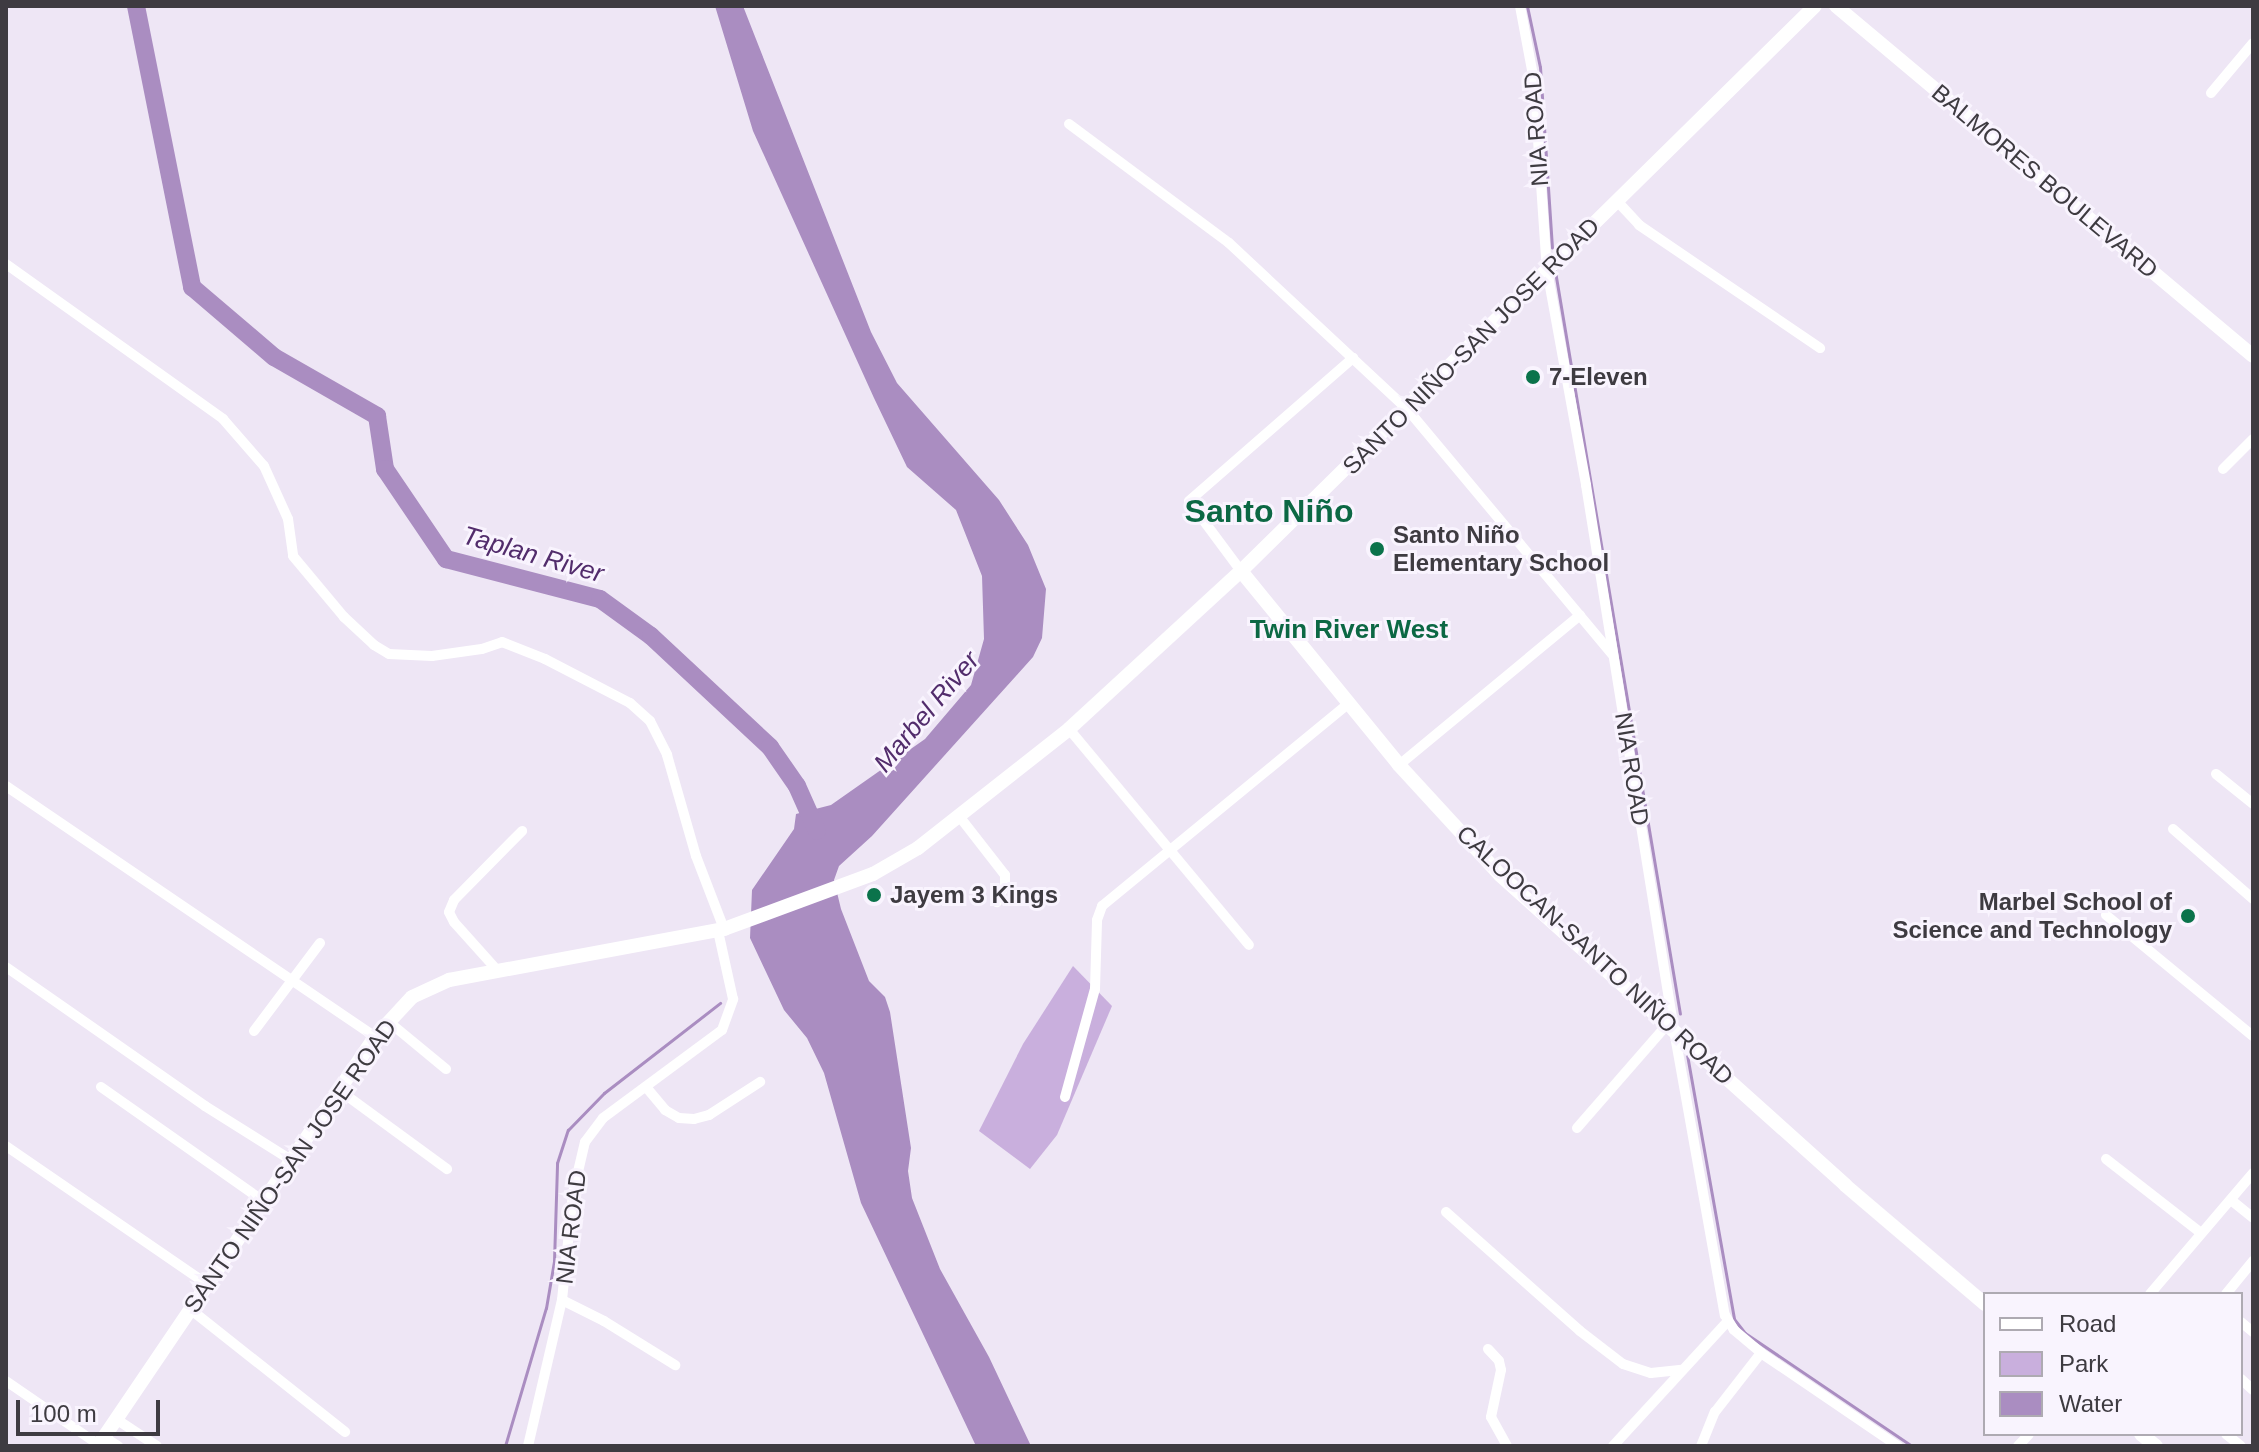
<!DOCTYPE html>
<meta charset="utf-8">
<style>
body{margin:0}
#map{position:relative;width:2259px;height:1452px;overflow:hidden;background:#eee6f5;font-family:Arial,sans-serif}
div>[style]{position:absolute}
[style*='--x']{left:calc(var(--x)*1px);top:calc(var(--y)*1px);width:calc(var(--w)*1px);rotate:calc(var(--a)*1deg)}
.green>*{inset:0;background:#c9afdd}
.water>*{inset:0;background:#aa8dc1}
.stream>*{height:3px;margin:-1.5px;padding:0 1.5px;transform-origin:1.5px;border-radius:1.5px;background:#aa8dc1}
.river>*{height:18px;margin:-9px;padding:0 9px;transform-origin:9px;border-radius:9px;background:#aa8dc1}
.street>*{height:10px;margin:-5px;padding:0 5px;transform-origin:5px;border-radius:5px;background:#fff}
.secondary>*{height:14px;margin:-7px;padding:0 7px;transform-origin:7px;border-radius:7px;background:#fff}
.dots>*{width:22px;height:22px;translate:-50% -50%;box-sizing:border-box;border:4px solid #f9f4fe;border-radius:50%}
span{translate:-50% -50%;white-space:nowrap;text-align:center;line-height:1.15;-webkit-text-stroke:6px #f9f4fe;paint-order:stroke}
.street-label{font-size:24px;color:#3e3b41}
.poi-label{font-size:24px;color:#3e3b41;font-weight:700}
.left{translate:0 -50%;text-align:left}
.right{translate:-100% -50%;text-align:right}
.water-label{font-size:26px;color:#522c6c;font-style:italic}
.neighbourhood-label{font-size:26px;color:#0c6844;font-weight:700}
.district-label{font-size:32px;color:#0c6844;font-weight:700}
.frame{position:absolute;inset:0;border:8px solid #3e3b41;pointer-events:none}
.legend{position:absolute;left:1983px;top:1292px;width:260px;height:144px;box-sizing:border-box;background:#f9f4fe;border:2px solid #aeaab2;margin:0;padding:10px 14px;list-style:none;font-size:24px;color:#3e3b41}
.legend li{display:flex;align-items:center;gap:16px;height:40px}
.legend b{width:40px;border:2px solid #aeaab2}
.scale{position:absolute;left:16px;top:1400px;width:144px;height:36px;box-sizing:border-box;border:4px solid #3e3b41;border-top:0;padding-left:10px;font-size:24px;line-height:28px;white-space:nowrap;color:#3e3b41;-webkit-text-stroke:6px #f9f4fe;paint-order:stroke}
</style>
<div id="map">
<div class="green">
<div style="clip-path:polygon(1073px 966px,1112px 1006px,1057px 1135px,1030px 1169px,979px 1131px,1023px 1044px)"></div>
</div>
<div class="water">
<div style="clip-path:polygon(715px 6px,743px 6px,871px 332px,897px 383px,999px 500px,1028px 545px,1046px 589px,1042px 638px,1033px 657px,872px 836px,839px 866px,834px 880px,841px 909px,869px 981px,885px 997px,890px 1012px,911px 1148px,908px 1171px,912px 1198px,940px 1269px,989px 1357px,1031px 1446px,976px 1446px,861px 1203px,824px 1073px,807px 1038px,784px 1010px,750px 938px,752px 890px,794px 829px,796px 814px,831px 805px,925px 739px,971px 685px,984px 639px,982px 576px,956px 510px,907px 467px,874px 398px,753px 131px)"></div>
</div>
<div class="stream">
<div style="--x:1527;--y:6;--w:62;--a:78"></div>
<div style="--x:1540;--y:67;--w:181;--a:86.2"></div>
<div style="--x:1555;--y:271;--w:753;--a:80.45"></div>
<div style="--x:1686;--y:1049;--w:274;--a:79.9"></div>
<div style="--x:1734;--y:1319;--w:18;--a:52"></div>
<div style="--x:1745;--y:1333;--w:202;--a:34.1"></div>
<div style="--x:505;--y:1446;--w:144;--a:-73.5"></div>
<div style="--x:546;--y:1308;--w:48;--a:-80.3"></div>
<div style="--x:554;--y:1261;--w:98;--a:-88.2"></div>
<div style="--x:557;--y:1163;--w:35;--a:-72"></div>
<div style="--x:568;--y:1130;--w:52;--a:-45.8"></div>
<div style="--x:604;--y:1093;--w:147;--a:-37.8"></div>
</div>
<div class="river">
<div style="--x:136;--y:6;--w:287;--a:78.7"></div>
<div style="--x:192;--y:287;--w:108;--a:40.5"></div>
<div style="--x:274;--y:357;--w:119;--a:29.8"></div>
<div style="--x:377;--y:416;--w:54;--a:81.4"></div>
<div style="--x:385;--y:469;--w:109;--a:55.9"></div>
<div style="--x:446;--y:559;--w:159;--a:14.6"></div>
<div style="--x:600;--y:599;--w:63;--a:36"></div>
<div style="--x:651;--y:636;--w:163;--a:43"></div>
<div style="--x:770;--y:747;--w:47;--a:55.3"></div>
<div style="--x:797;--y:786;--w:49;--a:66"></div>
</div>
<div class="street">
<div style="--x:1520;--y:6;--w:76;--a:79.4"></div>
<div style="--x:1534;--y:81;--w:189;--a:86.1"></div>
<div style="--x:1547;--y:270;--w:219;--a:79.7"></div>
<div style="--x:1586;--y:485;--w:552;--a:80.83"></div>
<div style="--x:1674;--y:1030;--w:290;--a:79.9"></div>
<div style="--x:1725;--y:1315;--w:17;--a:59"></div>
<div style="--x:1734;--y:1330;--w:35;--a:40"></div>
<div style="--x:1761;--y:1353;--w:166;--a:34.2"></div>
<div style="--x:2211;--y:93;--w:65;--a:-50"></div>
<div style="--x:1069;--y:124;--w:199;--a:36.6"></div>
<div style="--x:1229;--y:243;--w:245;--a:43"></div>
<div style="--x:1408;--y:410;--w:318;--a:50.1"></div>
<div style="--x:1617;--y:201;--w:33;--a:47"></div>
<div style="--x:1639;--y:225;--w:219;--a:34.2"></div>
<div style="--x:6;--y:264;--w:267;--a:35.5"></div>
<div style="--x:223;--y:419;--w:62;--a:48.9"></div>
<div style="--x:264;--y:466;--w:58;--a:65.6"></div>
<div style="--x:288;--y:519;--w:37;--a:82"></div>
<div style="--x:293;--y:556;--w:80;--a:50.1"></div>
<div style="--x:344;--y:617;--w:41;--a:43"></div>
<div style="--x:374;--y:645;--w:17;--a:31"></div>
<div style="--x:389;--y:654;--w:43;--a:2.7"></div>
<div style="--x:432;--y:656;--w:50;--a:-8"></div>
<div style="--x:482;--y:649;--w:21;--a:-19"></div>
<div style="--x:502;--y:642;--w:46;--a:21.6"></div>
<div style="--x:545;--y:659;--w:96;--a:27.4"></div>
<div style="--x:630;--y:703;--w:27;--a:42"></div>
<div style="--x:650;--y:721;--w:38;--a:63"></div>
<div style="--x:667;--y:755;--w:105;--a:74"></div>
<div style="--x:696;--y:856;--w:78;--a:69"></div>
<div style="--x:2223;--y:469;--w:42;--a:-45"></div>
<div style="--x:1241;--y:571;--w:87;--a:-126.6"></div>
<div style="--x:1189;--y:501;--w:218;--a:-41.1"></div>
<div style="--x:1069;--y:729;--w:281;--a:50.2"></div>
<div style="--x:1399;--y:765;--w:235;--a:-39.6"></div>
<div style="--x:2216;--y:774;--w:48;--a:39"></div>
<div style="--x:6;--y:786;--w:446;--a:34.2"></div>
<div style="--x:959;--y:816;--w:75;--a:52.1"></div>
<div style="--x:1005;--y:875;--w:10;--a:90"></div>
<div style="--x:1005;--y:885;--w:19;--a:115"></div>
<div style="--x:2173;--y:829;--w:106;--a:41.2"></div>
<div style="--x:2106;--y:915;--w:190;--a:39.5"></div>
<div style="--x:6;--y:967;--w:243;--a:34.9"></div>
<div style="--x:205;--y:1106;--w:102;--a:32.1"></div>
<div style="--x:497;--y:970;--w:64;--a:-131.9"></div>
<div style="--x:454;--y:922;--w:11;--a:-117"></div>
<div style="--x:449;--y:912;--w:13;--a:-67"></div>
<div style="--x:454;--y:900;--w:97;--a:-45.4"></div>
<div style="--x:389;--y:1022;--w:74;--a:39.5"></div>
<div style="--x:254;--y:1031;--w:110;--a:-53.1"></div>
<div style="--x:101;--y:1087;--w:198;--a:35.1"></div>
<div style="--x:646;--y:1087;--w:30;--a:50"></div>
<div style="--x:665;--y:1110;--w:16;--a:30"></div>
<div style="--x:679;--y:1118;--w:15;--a:4"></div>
<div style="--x:694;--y:1119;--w:16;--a:-15"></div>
<div style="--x:709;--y:1115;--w:61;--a:-32.9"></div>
<div style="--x:339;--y:1090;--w:134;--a:36.2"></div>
<div style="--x:1065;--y:1097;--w:112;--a:-74.5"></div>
<div style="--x:1095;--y:989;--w:69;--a:-88.3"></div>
<div style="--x:1097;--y:920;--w:15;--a:-70"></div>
<div style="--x:1102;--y:906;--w:320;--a:-39.4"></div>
<div style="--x:1577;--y:1128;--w:137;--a:-48.9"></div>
<div style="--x:6;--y:1146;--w:244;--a:34.5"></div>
<div style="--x:2106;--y:1159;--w:120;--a:37.9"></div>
<div style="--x:2231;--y:1200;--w:28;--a:39"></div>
<div style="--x:1446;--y:1212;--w:179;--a:41.6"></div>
<div style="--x:1580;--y:1331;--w:54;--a:37.5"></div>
<div style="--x:1623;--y:1364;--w:29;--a:18"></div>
<div style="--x:1651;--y:1373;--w:31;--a:-6"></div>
<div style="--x:2150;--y:1294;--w:159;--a:-49.6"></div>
<div style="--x:2226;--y:1294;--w:43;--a:-50.7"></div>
<div style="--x:562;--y:1300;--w:47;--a:26.6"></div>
<div style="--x:604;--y:1321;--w:84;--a:31.8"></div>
<div style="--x:190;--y:1309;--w:198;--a:38.4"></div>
<div style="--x:2241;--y:1322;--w:16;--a:40"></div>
<div style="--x:1488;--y:1349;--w:16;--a:47"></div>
<div style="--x:1499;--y:1361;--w:9;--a:77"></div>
<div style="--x:1501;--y:1370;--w:48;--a:102"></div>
<div style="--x:1491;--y:1417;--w:33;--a:61"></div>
<div style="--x:2241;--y:1379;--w:16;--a:43"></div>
<div style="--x:6;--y:1381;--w:113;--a:34.5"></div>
<div style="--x:116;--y:1419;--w:49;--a:33.4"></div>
<div style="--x:2226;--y:1434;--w:19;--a:39"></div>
<div style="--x:104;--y:1437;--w:17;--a:33"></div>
<div style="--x:528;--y:1446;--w:150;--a:-76.9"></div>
<div style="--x:562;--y:1300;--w:108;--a:-84.1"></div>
<div style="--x:573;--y:1193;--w:52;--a:-76.8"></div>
<div style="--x:585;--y:1142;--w:30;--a:-53"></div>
<div style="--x:603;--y:1118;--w:148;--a:-36.5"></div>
<div style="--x:722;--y:1030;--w:33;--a:-70"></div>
<div style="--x:733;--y:999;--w:70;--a:-102.4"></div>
<div style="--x:1613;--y:1446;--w:170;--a:-47.4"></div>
<div style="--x:1701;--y:1446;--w:37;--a:-68"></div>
<div style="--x:1715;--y:1412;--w:75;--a:-52.1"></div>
<div style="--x:2018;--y:1446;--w:16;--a:-47"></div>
</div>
<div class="secondary">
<div style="--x:1836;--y:6;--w:544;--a:40.01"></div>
<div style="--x:1241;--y:571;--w:250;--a:50.8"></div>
<div style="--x:1399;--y:765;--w:149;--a:47.4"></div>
<div style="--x:1500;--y:875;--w:464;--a:41.9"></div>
<div style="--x:1845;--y:1185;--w:184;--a:40.4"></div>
<div style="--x:2141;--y:1434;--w:19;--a:39"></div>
<div style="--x:98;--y:1446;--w:494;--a:-55.9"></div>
<div style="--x:375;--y:1037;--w:54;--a:-47.2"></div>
<div style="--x:412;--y:997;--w:41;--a:-24.7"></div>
<div style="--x:449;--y:980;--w:280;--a:-10.5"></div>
<div style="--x:724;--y:929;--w:159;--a:-20.3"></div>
<div style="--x:873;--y:874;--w:52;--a:-30"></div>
<div style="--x:918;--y:848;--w:192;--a:-38.2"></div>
<div style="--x:1069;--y:729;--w:234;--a:-42.6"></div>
<div style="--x:1241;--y:571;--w:805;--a:-44.55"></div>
</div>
<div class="dots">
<div style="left:1533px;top:377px;background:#0b734b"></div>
<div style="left:1377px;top:549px;background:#0b734b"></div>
<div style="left:874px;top:895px;background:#0b734b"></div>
<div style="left:2188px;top:916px;background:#0b734b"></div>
</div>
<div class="street-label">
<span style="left:1536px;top:129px;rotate:-94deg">NIA ROAD</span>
<span style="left:2045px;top:181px;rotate:40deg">BALMORES BOULEVARD</span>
<span style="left:1471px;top:346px;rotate:-45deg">SANTO NIÑO-SAN JOSE ROAD</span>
<span style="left:1632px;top:769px;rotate:81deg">NIA ROAD</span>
<span style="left:1595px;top:955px;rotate:43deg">CALOOCAN-SANTO NIÑO ROAD</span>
<span style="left:290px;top:1166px;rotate:-55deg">SANTO NIÑO-SAN JOSE ROAD</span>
<span style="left:571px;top:1227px;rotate:-83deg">NIA ROAD</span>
</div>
<div class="poi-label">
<span class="left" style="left:1549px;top:377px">7-Eleven</span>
<span class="left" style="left:1393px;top:549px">Santo Niño<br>Elementary School</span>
<span class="left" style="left:890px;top:895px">Jayem 3 Kings</span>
<span class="right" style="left:2172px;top:916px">Marbel School of<br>Science and Technology</span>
</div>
<div class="water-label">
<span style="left:533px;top:555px;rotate:16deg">Taplan River</span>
<span style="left:927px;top:712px;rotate:-50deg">Marbel River</span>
</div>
<div class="neighbourhood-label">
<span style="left:1349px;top:630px">Twin River West</span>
</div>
<div class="district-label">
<span style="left:1269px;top:511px">Santo Niño</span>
</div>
<div class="frame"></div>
<ul class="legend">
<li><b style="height:10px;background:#fff"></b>Road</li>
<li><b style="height:22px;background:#c9afdd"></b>Park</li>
<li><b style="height:22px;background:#aa8dc1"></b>Water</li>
</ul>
<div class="scale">100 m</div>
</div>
